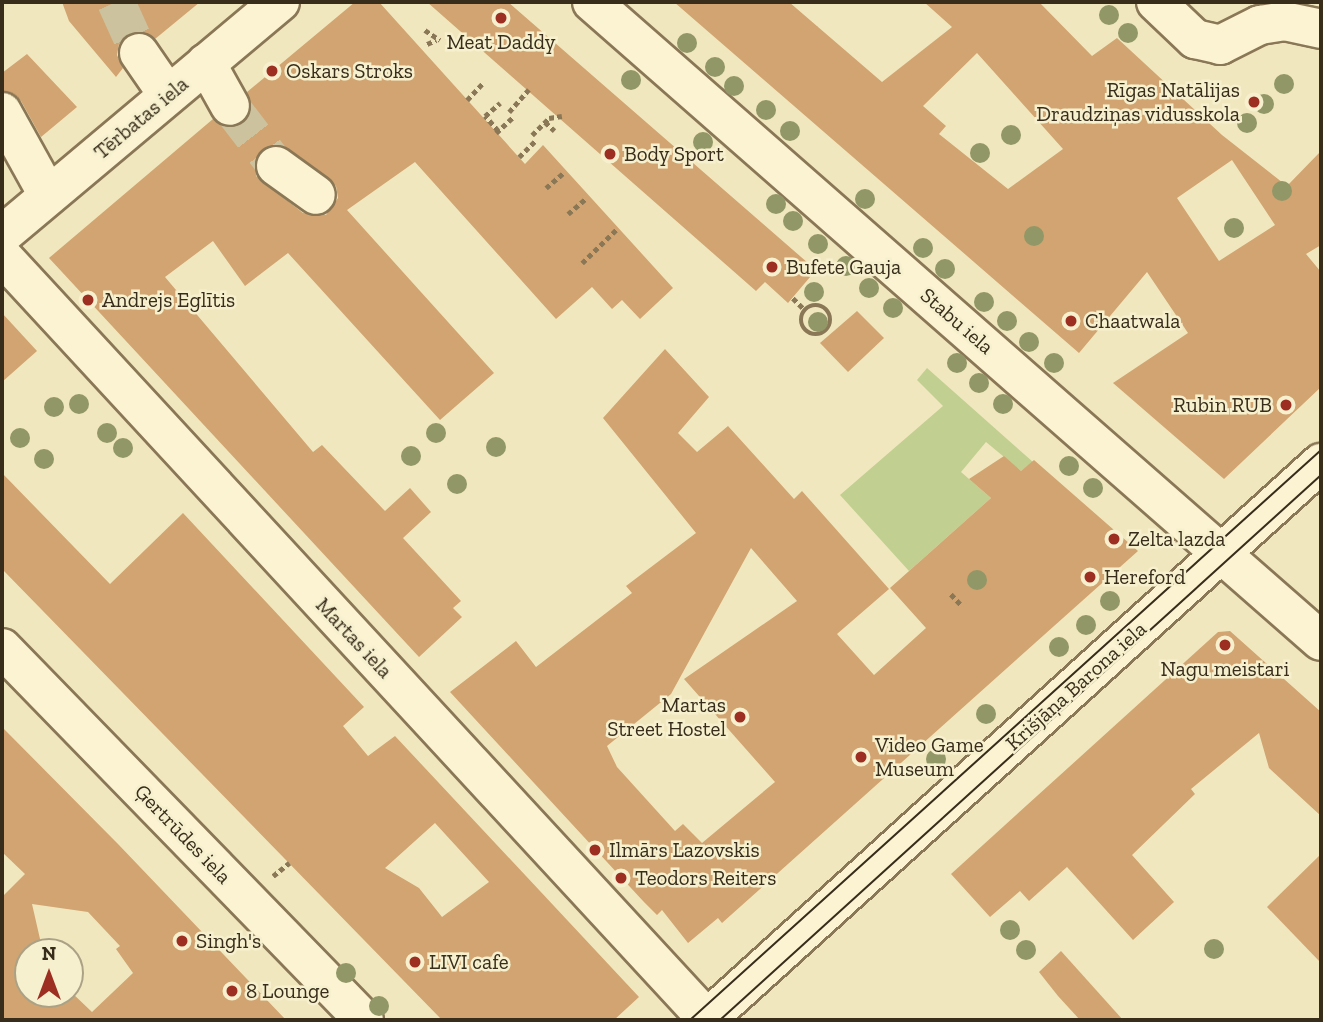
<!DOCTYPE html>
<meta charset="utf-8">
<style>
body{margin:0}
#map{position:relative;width:1323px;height:1022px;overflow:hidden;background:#f1e7be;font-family:"Zilla Slab",serif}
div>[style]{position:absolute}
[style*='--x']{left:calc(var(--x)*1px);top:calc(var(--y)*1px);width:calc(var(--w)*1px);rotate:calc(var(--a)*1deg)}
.green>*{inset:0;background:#c1cf91}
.building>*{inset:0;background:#d1a471}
.minor-tunnel>*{height:38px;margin-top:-19px;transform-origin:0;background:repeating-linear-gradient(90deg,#ccc29d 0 38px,transparent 0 57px)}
.path>*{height:4.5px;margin-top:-2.25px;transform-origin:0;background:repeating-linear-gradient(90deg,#8a7756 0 5px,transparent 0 8.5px)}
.path>.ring{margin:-2.25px;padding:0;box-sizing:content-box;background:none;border:4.5px solid #8a7756;border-radius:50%}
.roads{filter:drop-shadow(2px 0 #8a7756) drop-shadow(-2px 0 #8a7756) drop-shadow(0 2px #8a7756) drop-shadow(0 -2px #8a7756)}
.minor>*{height:38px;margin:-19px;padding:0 19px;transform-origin:19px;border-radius:19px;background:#fbf3d2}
.tram>*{height:2px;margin:-1px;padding:0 1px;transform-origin:1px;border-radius:1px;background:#382d1b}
.trees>*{width:20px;height:20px;margin:-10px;border-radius:50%;background:#919767}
.dots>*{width:19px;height:19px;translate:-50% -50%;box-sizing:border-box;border:4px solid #f7f0ce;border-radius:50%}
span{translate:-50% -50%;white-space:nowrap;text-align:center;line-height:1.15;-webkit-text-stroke:5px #f7f0ce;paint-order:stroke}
.poi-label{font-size:21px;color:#382d1b}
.left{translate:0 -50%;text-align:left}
.right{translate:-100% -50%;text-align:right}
.street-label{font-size:21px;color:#382d1b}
.frame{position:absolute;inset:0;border:4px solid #382d1b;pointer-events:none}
.north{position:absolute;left:14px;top:938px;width:70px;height:70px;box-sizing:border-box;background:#f7f0ce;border:2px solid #aba286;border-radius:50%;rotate:0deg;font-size:19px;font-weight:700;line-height:28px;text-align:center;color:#382d1b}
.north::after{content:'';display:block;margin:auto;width:24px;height:32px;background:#9d2f22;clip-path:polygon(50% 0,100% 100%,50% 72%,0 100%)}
</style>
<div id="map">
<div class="green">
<div style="clip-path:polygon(927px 368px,1033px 462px,1021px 471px,986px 442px,961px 472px,991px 498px,909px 571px,840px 495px,943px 406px,917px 380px)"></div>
</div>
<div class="building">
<div style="clip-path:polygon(62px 2px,200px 2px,155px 39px,138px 31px,126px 35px,119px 44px,117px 55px,123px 68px,116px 77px,69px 21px)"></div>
<div style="clip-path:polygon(evenodd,355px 2px,379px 2px,525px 164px,543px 145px,673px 288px,640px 319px,622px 300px,612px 309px,592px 287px,556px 319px,415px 162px,347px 210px,494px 373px,440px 420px,288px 253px,245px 286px,213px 241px,165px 277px,313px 452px,322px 445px,385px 511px,410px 488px,431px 512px,403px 538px,461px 601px,453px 608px,462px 617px,419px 657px,49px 258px,213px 119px,229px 128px,241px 125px,252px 107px,247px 92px,355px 2px,278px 144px,336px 186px,338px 198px,326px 215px,303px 213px,256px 176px,258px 154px,278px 144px)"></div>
<div style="clip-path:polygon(427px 2px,508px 2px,816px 270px,788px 303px,765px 282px,756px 291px)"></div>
<div style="clip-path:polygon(evenodd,674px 2px,789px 2px,882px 82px,952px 27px,924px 2px,1039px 2px,1092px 56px,1117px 38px,1222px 135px,1287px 186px,1321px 151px,1321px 245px,1306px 254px,1321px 272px,1321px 387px,1224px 479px,1113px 383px,1188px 333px,1147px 272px,1079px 353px,674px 2px,977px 53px,1063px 149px,1008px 189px,939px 134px,946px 126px,923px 106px,977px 53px,674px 2px,1232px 160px,1275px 225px,1219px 261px,1177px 198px,1232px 160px)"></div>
<div style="clip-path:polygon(27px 54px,77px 107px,41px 137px,21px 101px,2px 90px,2px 73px)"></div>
<div style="clip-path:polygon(857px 311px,884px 338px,848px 372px,820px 343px)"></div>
<div style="clip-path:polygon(2px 313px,37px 351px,2px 382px)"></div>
<div style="clip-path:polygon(evenodd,665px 349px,709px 397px,678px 433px,697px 452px,728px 426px,794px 499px,802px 491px,889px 589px,837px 634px,874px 675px,926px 628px,890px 588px,991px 498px,969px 479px,1004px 456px,1021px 471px,1034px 460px,1138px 551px,722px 923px,718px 918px,688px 943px,662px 910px,657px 915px,643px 901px,450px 692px,516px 641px,536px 667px,632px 593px,626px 586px,696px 533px,603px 418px,665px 349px,751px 548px,797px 601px,684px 679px,775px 782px,702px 843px,683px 824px,675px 831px,617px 767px,607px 746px,671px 694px,751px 548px)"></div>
<div style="clip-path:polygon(evenodd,2px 473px,110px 584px,183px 513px,364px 707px,343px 726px,368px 756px,395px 736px,639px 997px,614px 1020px,442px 1020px,2px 569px,2px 473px,435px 823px,489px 882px,442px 917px,419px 888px,385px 868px,435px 823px)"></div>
<div style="clip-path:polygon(1230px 631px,1321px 712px,1321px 816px,1269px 768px,1259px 733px,1191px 789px,1195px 794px,1132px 855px,1174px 902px,1133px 940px,1067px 867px,1029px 901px,1020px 891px,990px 917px,951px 874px,1218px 632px)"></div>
<div style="clip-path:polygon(evenodd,2px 727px,118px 844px,286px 1020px,2px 1020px,2px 897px,25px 874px,2px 852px,2px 727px,32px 904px,88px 912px,120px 946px,116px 949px,133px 973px,92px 1012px,70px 991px,28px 994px,28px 952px,43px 952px,32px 904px)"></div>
<div style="clip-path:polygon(1321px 854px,1321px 963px,1267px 907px)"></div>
<div style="clip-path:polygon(1061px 951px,1123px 1020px,1080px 1020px,1058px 996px,1039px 972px)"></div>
</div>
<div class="minor-tunnel">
<div style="--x:116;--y:2;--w:56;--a:65.7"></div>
<div style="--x:230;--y:106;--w:76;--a:52.5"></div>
</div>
<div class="path">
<div style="--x:425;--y:30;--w:18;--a:34"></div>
<div style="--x:427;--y:44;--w:10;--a:-24"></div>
<div style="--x:467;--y:100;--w:22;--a:-47"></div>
<div style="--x:509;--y:112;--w:30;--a:-49"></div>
<div style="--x:545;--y:122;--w:13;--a:42"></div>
<div style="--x:498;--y:131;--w:20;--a:-131"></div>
<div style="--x:485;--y:116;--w:20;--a:-41"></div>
<div style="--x:496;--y:133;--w:25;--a:-43"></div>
<div style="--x:532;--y:135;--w:24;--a:-45"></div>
<div style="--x:549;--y:118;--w:13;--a:-9"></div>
<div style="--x:519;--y:157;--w:24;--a:-45"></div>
<div style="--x:546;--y:188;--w:23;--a:-41"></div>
<div style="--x:568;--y:214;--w:23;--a:-41"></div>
<div style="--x:582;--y:263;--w:50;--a:-44.2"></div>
<div style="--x:793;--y:298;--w:17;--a:45"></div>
<div class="ring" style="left:801px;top:305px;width:25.5px;height:25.5px"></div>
<div style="--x:951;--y:594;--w:16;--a:47"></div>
<div style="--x:273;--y:876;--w:21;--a:-39"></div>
</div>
<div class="roads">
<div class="minor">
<div style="--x:592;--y:2;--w:969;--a:41.24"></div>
<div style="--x:1156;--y:2;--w:54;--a:43.5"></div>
<div style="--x:1195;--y:39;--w:26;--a:13"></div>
<div style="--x:1220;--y:45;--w:45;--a:-26.6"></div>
<div style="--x:1260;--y:25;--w:24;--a:-9"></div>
<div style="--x:1284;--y:21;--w:38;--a:12"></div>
<div style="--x:139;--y:53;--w:51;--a:55.4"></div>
<div style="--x:206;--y:63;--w:49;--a:60.8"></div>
<div style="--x:2;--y:112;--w:95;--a:61"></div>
<div style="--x:276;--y:166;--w:49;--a:35.9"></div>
<div style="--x:2;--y:235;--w:363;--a:-40"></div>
<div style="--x:2;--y:256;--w:1039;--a:47.26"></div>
<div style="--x:2;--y:648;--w:519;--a:45.78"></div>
<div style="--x:706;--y:1020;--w:830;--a:-42.17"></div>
</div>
</div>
<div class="tram">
<div style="--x:690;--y:1020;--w:850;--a:-42.09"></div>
<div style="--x:720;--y:1020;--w:811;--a:-42.2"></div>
</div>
<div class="trees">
<div style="left:1109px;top:15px"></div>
<div style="left:1128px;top:33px"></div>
<div style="left:687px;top:43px"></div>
<div style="left:715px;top:67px"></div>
<div style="left:631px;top:80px"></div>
<div style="left:1284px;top:84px"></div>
<div style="left:734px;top:86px"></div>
<div style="left:1264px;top:104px"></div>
<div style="left:766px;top:110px"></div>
<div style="left:1247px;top:123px"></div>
<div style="left:790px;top:131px"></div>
<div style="left:1011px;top:135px"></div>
<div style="left:703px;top:142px"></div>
<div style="left:980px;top:153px"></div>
<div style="left:1282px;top:191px"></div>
<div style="left:865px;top:199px"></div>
<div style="left:776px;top:204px"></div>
<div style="left:793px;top:221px"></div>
<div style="left:1234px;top:228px"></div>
<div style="left:1034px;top:236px"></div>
<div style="left:818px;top:244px"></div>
<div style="left:923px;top:248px"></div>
<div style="left:846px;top:266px"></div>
<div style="left:945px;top:269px"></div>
<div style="left:869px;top:288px"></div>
<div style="left:814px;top:292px"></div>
<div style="left:984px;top:302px"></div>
<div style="left:893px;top:308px"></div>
<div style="left:1007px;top:321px"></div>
<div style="left:818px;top:322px"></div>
<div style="left:1029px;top:342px"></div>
<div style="left:957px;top:363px"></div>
<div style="left:1054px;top:363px"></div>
<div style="left:979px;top:383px"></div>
<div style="left:79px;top:404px"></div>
<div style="left:1003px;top:404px"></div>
<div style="left:54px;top:407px"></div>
<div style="left:107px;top:433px"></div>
<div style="left:436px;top:433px"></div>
<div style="left:20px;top:438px"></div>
<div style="left:496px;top:447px"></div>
<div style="left:123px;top:448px"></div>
<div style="left:411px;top:456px"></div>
<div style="left:44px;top:459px"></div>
<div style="left:1069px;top:466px"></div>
<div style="left:457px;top:484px"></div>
<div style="left:1093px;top:488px"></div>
<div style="left:977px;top:580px"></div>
<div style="left:1110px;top:601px"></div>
<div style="left:1086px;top:625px"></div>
<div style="left:1059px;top:647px"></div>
<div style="left:986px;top:714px"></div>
<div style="left:936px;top:759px"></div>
<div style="left:1010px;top:930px"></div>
<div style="left:1214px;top:949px"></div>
<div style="left:1026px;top:950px"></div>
<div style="left:346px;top:973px"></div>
<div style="left:379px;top:1006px"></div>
</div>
<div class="dots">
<div style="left:501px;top:18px;background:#9d2f22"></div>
<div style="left:272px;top:71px;background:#9d2f22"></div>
<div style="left:1254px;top:102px;background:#9d2f22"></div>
<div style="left:610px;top:154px;background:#9d2f22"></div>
<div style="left:772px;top:267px;background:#9d2f22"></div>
<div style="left:88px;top:300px;background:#9d2f22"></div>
<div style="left:1071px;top:321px;background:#9d2f22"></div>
<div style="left:1286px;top:405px;background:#9d2f22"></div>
<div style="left:1114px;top:539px;background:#9d2f22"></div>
<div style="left:1090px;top:577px;background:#9d2f22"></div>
<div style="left:1225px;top:645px;background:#9d2f22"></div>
<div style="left:740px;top:717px;background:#9d2f22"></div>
<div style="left:861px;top:757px;background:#9d2f22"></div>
<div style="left:595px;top:850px;background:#9d2f22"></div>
<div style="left:621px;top:878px;background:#9d2f22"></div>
<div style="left:182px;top:941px;background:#9d2f22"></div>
<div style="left:415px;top:962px;background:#9d2f22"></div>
<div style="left:232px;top:991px;background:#9d2f22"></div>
</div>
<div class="poi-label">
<span style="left:501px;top:42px">Meat Daddy</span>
<span class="left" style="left:286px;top:71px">Oskars Stroks</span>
<span class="right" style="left:1240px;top:102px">Rīgas Natālijas<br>Draudziņas vidusskola</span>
<span class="left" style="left:624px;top:154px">Body Sport</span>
<span class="left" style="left:786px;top:267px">Bufete Gauja</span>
<span class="left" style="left:102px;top:300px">Andrejs Eglītis</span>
<span class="left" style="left:1085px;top:321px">Chaatwala</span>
<span class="right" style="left:1272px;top:405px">Rubin RUB</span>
<span class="left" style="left:1128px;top:539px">Zelta lazda</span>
<span class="left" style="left:1104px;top:577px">Hereford</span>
<span style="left:1225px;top:669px">Nagu meistari</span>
<span class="right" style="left:726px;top:717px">Martas<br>Street Hostel</span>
<span class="left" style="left:875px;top:757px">Video Game<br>Museum</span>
<span class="left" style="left:609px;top:850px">Ilmārs Lazovskis</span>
<span class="left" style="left:635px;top:878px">Teodors Reiters</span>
<span class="left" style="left:196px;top:941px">Singh's</span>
<span class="left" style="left:429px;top:962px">LIVI cafe</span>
<span class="left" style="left:246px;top:991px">8 Lounge</span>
</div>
<div class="street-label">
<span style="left:141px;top:118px;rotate:-40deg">Tērbatas iela</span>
<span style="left:957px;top:321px;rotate:41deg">Stabu iela</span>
<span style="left:354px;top:638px;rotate:47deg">Martas iela</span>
<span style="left:1076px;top:686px;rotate:-42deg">Krišjāņa Barona iela</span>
<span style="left:183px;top:834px;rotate:46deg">Ģertrūdes iela</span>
</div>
<div class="frame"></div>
<div class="north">N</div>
</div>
